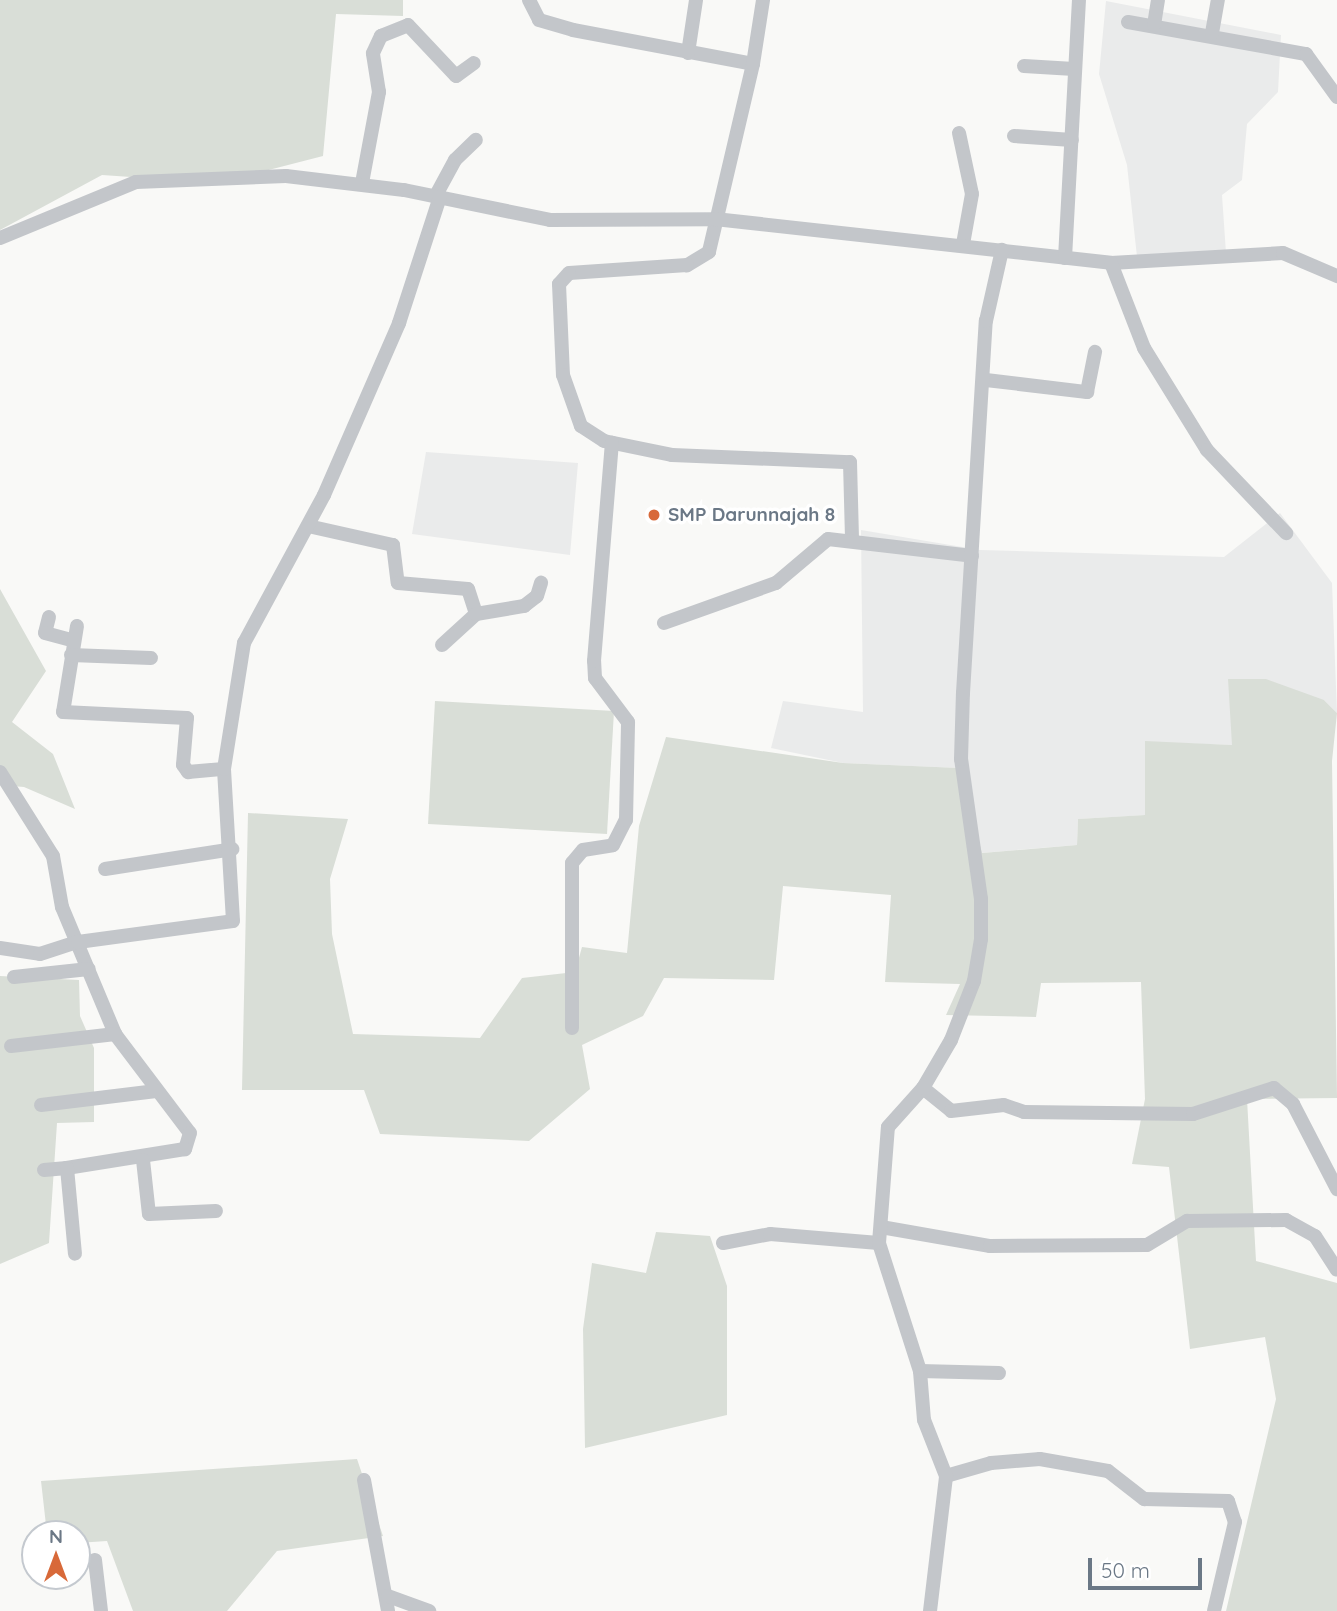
<!DOCTYPE html>
<style>
body{margin:0}
#map{position:relative;width:1337px;height:1611px;overflow:hidden;background:#f9f9f7;font-family:Quicksand,sans-serif}
div>[style]{position:absolute}
[style*='--x']{left:calc(var(--x)*1px);top:calc(var(--y)*1px);width:calc(var(--w)*1px);rotate:calc(var(--a)*1deg)}
.built>*{inset:0;background:#eaebeb}
.green>*{inset:0;background:#d9ded7}
.street>*{height:14px;margin:-7px;padding:0 7px;transform-origin:7px;border-radius:7px;background:#c3c6ca}
.dots>*{width:19px;height:19px;translate:-50% -50%;box-sizing:border-box;border:4px solid #fff;border-radius:50%}
span{translate:-50% -50%;white-space:nowrap;text-align:center;line-height:1.15;-webkit-text-stroke:7px #fff;paint-order:stroke}
.poi-label{font-size:19px;color:#6b7886;font-weight:700}
.left{translate:0 -50%;text-align:left}
.north{position:absolute;left:21px;top:1520px;width:70px;height:70px;box-sizing:border-box;background:#fff;border:2px solid #c4c9cf;border-radius:50%;rotate:0deg;font-size:19px;font-weight:700;line-height:28px;text-align:center;color:#6b7886}
.north::after{content:'';display:block;margin:auto;width:24px;height:32px;background:#d86939;clip-path:polygon(50% 0,100% 100%,50% 72%,0 100%)}
.scale{position:absolute;left:1088px;top:1558px;width:114px;height:32px;box-sizing:border-box;border:4px solid #6b7886;border-top:0;padding-left:9px;font-size:21px;line-height:24px;white-space:nowrap;color:#6b7886;-webkit-text-stroke:5px #fff;paint-order:stroke}
</style>
<div id="map">
<div class="built">
<div style="clip-path:polygon(1106px 1px,1281px 35px,1278px 92px,1247px 124px,1242px 180px,1222px 195px,1226px 253px,1138px 266px,1127px 165px,1099px 74px)"></div>
<div style="clip-path:polygon(426px 452px,578px 463px,570px 555px,412px 534px)"></div>
<div style="clip-path:polygon(1280px 513px,1332px 583px,1337px 713px,1324px 700px,1232px 745px,1145px 742px,1146px 815px,1078px 819px,1077px 845px,981px 853px,959px 768px,843px 763px,771px 748px,783px 701px,863px 712px,861px 530px,980px 550px,1224px 557px)"></div>
</div>
<div class="green">
<div style="clip-path:polygon(0 0,403px 0,403px 16px,336px 14px,323px 156px,218px 183px,102px 175px,0 230px)"></div>
<div style="clip-path:polygon(0 589px,46px 671px,12px 722px,53px 754px,75px 809px,24px 787px,0 785px)"></div>
<div style="clip-path:polygon(1228px 679px,1266px 679px,1324px 700px,1337px 713px,1332px 761px,1337px 1098px,1247px 1099px,1256px 1261px,1337px 1283px,1337px 1611px,1226px 1611px,1276px 1399px,1265px 1337px,1190px 1349px,1169px 1167px,1132px 1164px,1145px 1099px,1141px 982px,1041px 983px,1036px 1017px,946px 1015px,960px 984px,885px 982px,891px 895px,783px 886px,774px 980px,664px 978px,643px 1016px,582px 1045px,590px 1089px,529px 1141px,380px 1134px,364px 1090px,242px 1090px,248px 813px,348px 819px,330px 879px,332px 934px,353px 1034px,480px 1038px,522px 978px,575px 972px,582px 947px,627px 953px,639px 826px,666px 737px,843px 763px,959px 768px,982px 853px,1077px 845px,1078px 819px,1145px 815px,1145px 741px,1232px 745px)"></div>
<div style="clip-path:polygon(435px 701px,614px 711px,607px 834px,428px 824px)"></div>
<div style="clip-path:polygon(0 976px,79px 980px,80px 1016px,94px 1048px,94px 1122px,57px 1123px,49px 1243px,0 1264px)"></div>
<div style="clip-path:polygon(656px 1232px,710px 1236px,727px 1286px,727px 1415px,585px 1448px,583px 1329px,592px 1263px,646px 1273px)"></div>
<div style="clip-path:polygon(357px 1459px,383px 1536px,277px 1551px,227px 1611px,133px 1611px,107px 1541px,77px 1543px,77px 1534px,47px 1534px,41px 1481px)"></div>
</div>
<div class="street">
<div style="--x:529;--y:0;--w:22;--a:63"></div>
<div style="--x:539;--y:20;--w:35;--a:16"></div>
<div style="--x:573;--y:30;--w:183;--a:10.7"></div>
<div style="--x:753;--y:64;--w:193;--a:103.2"></div>
<div style="--x:709;--y:252;--w:26;--a:149"></div>
<div style="--x:687;--y:265;--w:118;--a:176.1"></div>
<div style="--x:569;--y:273;--w:15;--a:132"></div>
<div style="--x:559;--y:284;--w:91;--a:87.5"></div>
<div style="--x:563;--y:375;--w:54;--a:70.6"></div>
<div style="--x:581;--y:426;--w:27;--a:33"></div>
<div style="--x:604;--y:441;--w:69;--a:11.6"></div>
<div style="--x:672;--y:455;--w:178;--a:2.3"></div>
<div style="--x:850;--y:462;--w:78;--a:88.5"></div>
<div style="--x:1128;--y:22;--w:181;--a:10.2"></div>
<div style="--x:1306;--y:54;--w:53;--a:54.2"></div>
<div style="--x:1154;--y:25;--w:25;--a:-81"></div>
<div style="--x:1212;--y:33;--w:34;--a:-80"></div>
<div style="--x:688;--y:53;--w:54;--a:-81.4"></div>
<div style="--x:753;--y:64;--w:65;--a:-81.1"></div>
<div style="--x:1024;--y:66;--w:50;--a:3.4"></div>
<div style="--x:959;--y:133;--w:62;--a:78"></div>
<div style="--x:972;--y:194;--w:51;--a:100.2"></div>
<div style="--x:1014;--y:136;--w:58;--a:3.9"></div>
<div style="--x:362;--y:183;--w:93;--a:-79.4"></div>
<div style="--x:379;--y:92;--w:39;--a:-99"></div>
<div style="--x:373;--y:53;--w:19;--a:-65"></div>
<div style="--x:381;--y:36;--w:29;--a:-22"></div>
<div style="--x:408;--y:25;--w:70;--a:46.7"></div>
<div style="--x:456;--y:76;--w:22;--a:-36"></div>
<div style="--x:435;--y:197;--w:42;--a:-61.6"></div>
<div style="--x:455;--y:160;--w:29;--a:-44"></div>
<div style="--x:0;--y:238;--w:147;--a:-22.4"></div>
<div style="--x:136;--y:182;--w:150;--a:-2.3"></div>
<div style="--x:286;--y:176;--w:119;--a:6.8"></div>
<div style="--x:404;--y:190;--w:149;--a:11.6"></div>
<div style="--x:550;--y:220;--w:165;--a:-0.3"></div>
<div style="--x:715;--y:219;--w:398;--a:6.3"></div>
<div style="--x:1111;--y:263;--w:172;--a:-3.3"></div>
<div style="--x:1283;--y:253;--w:59;--a:23.1"></div>
<div style="--x:1065;--y:258;--w:258;--a:-86.9"></div>
<div style="--x:1111;--y:263;--w:91;--a:68.8"></div>
<div style="--x:1144;--y:348;--w:120;--a:58.3"></div>
<div style="--x:1207;--y:450;--w:115;--a:46.4"></div>
<div style="--x:986;--y:380;--w:102;--a:6.8"></div>
<div style="--x:1087;--y:392;--w:41;--a:-78.7"></div>
<div style="--x:308;--y:526;--w:87;--a:12.6"></div>
<div style="--x:393;--y:545;--w:38;--a:83"></div>
<div style="--x:398;--y:583;--w:70;--a:4.9"></div>
<div style="--x:468;--y:589;--w:26;--a:72"></div>
<div style="--x:476;--y:614;--w:46;--a:137.6"></div>
<div style="--x:476;--y:614;--w:49;--a:-9.5"></div>
<div style="--x:524;--y:606;--w:16;--a:-38"></div>
<div style="--x:537;--y:596;--w:14;--a:-73"></div>
<div style="--x:49;--y:617;--w:16;--a:104"></div>
<div style="--x:45;--y:633;--w:30;--a:15"></div>
<div style="--x:664;--y:623;--w:119;--a:-19.7"></div>
<div style="--x:776;--y:583;--w:68;--a:-40.2"></div>
<div style="--x:828;--y:539;--w:145;--a:6.7"></div>
<div style="--x:77;--y:626;--w:87;--a:99.2"></div>
<div style="--x:63;--y:712;--w:124;--a:2.8"></div>
<div style="--x:187;--y:718;--w:47;--a:94.9"></div>
<div style="--x:183;--y:765;--w:9;--a:54"></div>
<div style="--x:188;--y:772;--w:36;--a:-5"></div>
<div style="--x:71;--y:655;--w:80;--a:2.1"></div>
<div style="--x:0;--y:772;--w:99;--a:57.8"></div>
<div style="--x:53;--y:856;--w:52;--a:80"></div>
<div style="--x:62;--y:907;--w:138;--a:67.3"></div>
<div style="--x:115;--y:1034;--w:124;--a:52.9"></div>
<div style="--x:190;--y:1133;--w:17;--a:107"></div>
<div style="--x:185;--y:1149;--w:120;--a:170.9"></div>
<div style="--x:105;--y:869;--w:129;--a:-8.9"></div>
<div style="--x:0;--y:948;--w:40;--a:8.5"></div>
<div style="--x:40;--y:954;--w:40;--a:-18"></div>
<div style="--x:78;--y:942;--w:156;--a:-7.7"></div>
<div style="--x:233;--y:921;--w:152;--a:-93.4"></div>
<div style="--x:224;--y:769;--w:128;--a:-81"></div>
<div style="--x:244;--y:643;--w:168;--a:-61.6"></div>
<div style="--x:324;--y:495;--w:188;--a:-66.4"></div>
<div style="--x:399;--y:323;--w:133;--a:-72"></div>
<div style="--x:14;--y:977;--w:75;--a:-6.1"></div>
<div style="--x:572;--y:1028;--w:165;--a:-90"></div>
<div style="--x:572;--y:863;--w:17;--a:-50"></div>
<div style="--x:583;--y:850;--w:30;--a:-9"></div>
<div style="--x:613;--y:845;--w:28;--a:-63"></div>
<div style="--x:626;--y:820;--w:98;--a:-88.8"></div>
<div style="--x:628;--y:722;--w:55;--a:-126.9"></div>
<div style="--x:595;--y:678;--w:17;--a:-93"></div>
<div style="--x:594;--y:661;--w:219;--a:-85.3"></div>
<div style="--x:11;--y:1046;--w:105;--a:-6.6"></div>
<div style="--x:923;--y:1088;--w:36;--a:39"></div>
<div style="--x:951;--y:1111;--w:53;--a:-6.5"></div>
<div style="--x:1004;--y:1105;--w:21;--a:19"></div>
<div style="--x:1024;--y:1112;--w:169;--a:0.7"></div>
<div style="--x:1193;--y:1114;--w:85;--a:-17.8"></div>
<div style="--x:1274;--y:1088;--w:25;--a:40"></div>
<div style="--x:1293;--y:1104;--w:96;--a:62.6"></div>
<div style="--x:41;--y:1105;--w:116;--a:-6.9"></div>
<div style="--x:143;--y:1160;--w:54;--a:83.7"></div>
<div style="--x:149;--y:1214;--w:67;--a:-2.6"></div>
<div style="--x:44;--y:1170;--w:23;--a:-5"></div>
<div style="--x:67;--y:1168;--w:86;--a:84.7"></div>
<div style="--x:881;--y:1227;--w:111;--a:9.9"></div>
<div style="--x:990;--y:1246;--w:157;--a:-0.4"></div>
<div style="--x:1147;--y:1245;--w:47;--a:-31"></div>
<div style="--x:1187;--y:1221;--w:99;--a:-0.6"></div>
<div style="--x:1286;--y:1220;--w:33;--a:29"></div>
<div style="--x:1315;--y:1236;--w:40;--a:57.1"></div>
<div style="--x:723;--y:1243;--w:48;--a:-10.8"></div>
<div style="--x:770;--y:1234;--w:109;--a:4.7"></div>
<div style="--x:920;--y:1371;--w:79;--a:1.5"></div>
<div style="--x:946;--y:1476;--w:47;--a:-16.1"></div>
<div style="--x:991;--y:1463;--w:49;--a:-4.7"></div>
<div style="--x:1040;--y:1459;--w:69;--a:10"></div>
<div style="--x:1108;--y:1471;--w:46;--a:37.9"></div>
<div style="--x:1144;--y:1499;--w:84;--a:1.4"></div>
<div style="--x:1228;--y:1501;--w:22;--a:72"></div>
<div style="--x:1235;--y:1522;--w:91;--a:103.3"></div>
<div style="--x:364;--y:1480;--w:133;--a:79.6"></div>
<div style="--x:95;--y:1560;--w:51;--a:83.3"></div>
<div style="--x:388;--y:1596;--w:44;--a:20.1"></div>
<div style="--x:930;--y:1611;--w:136;--a:-83.2"></div>
<div style="--x:946;--y:1476;--w:60;--a:-111.4"></div>
<div style="--x:924;--y:1420;--w:49;--a:-94.7"></div>
<div style="--x:920;--y:1371;--w:134;--a:-107.8"></div>
<div style="--x:879;--y:1243;--w:116;--a:-85.6"></div>
<div style="--x:888;--y:1127;--w:52;--a:-48.1"></div>
<div style="--x:923;--y:1088;--w:56;--a:-59.7"></div>
<div style="--x:951;--y:1040;--w:63;--a:-68.7"></div>
<div style="--x:974;--y:981;--w:43;--a:-80.5"></div>
<div style="--x:981;--y:939;--w:40;--a:-90"></div>
<div style="--x:981;--y:899;--w:141;--a:-98.1"></div>
<div style="--x:961;--y:759;--w:66;--a:-88.3"></div>
<div style="--x:963;--y:693;--w:373;--a:-86.5"></div>
<div style="--x:986;--y:321;--w:73;--a:-77.3"></div>
</div>
<div class="dots">
<div style="left:654px;top:515px;background:#d86939"></div>
</div>
<div class="poi-label">
<span class="left" style="left:668px;top:515px">SMP Darunnajah 8</span>
</div>
<div class="north">N</div>
<div class="scale">50 m</div>
</div>
